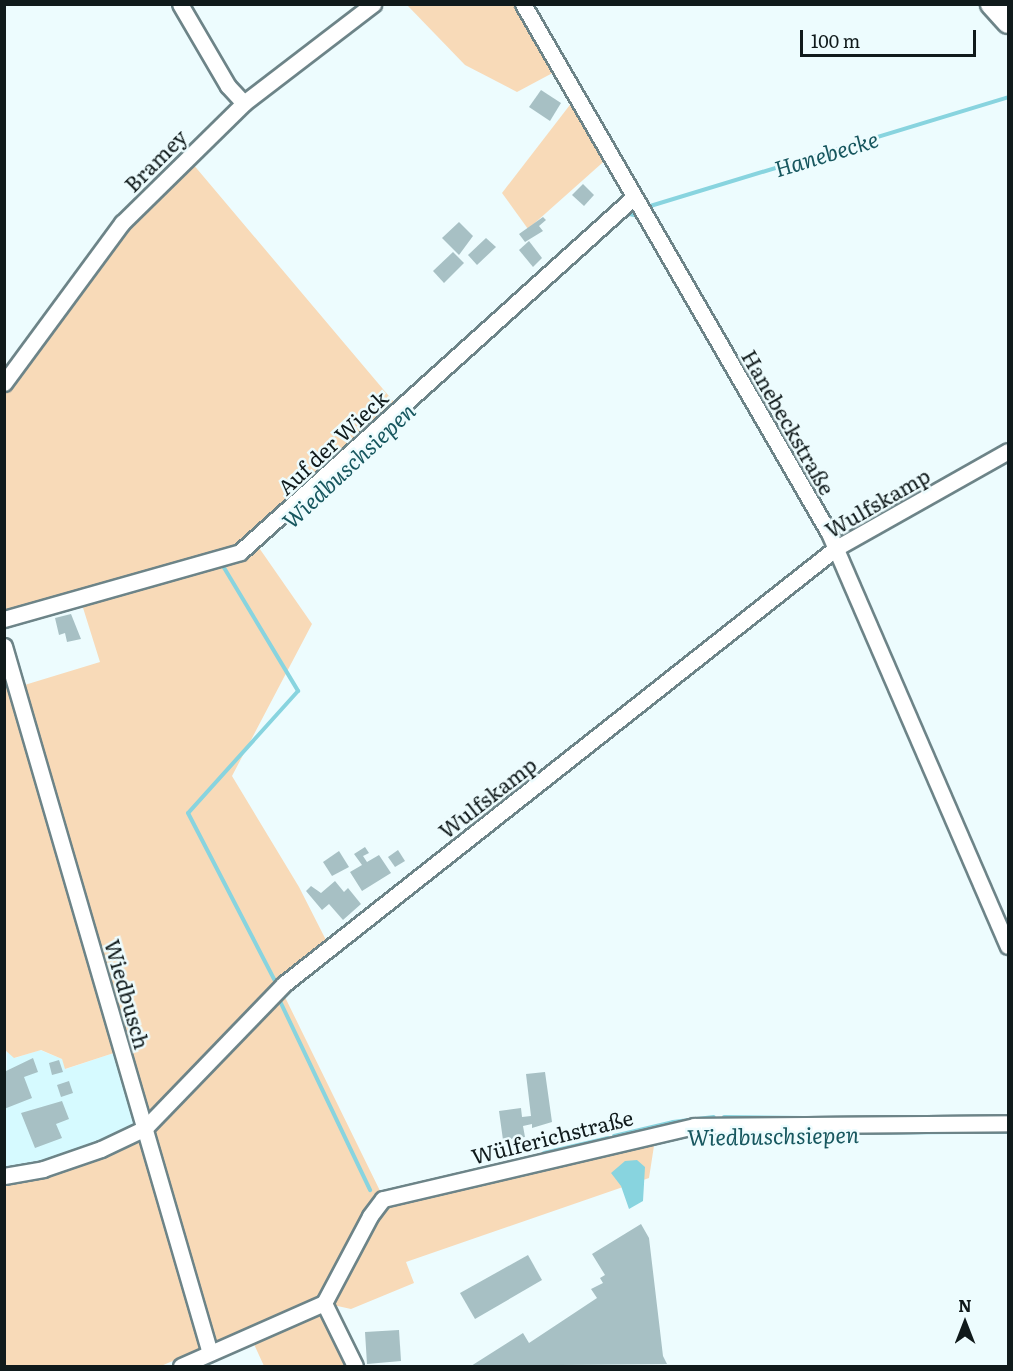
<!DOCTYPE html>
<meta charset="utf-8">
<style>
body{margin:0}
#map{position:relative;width:1013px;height:1371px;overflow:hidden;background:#edfcfe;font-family:Literata,serif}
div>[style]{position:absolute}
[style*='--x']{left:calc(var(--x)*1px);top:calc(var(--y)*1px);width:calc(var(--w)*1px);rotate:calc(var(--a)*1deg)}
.built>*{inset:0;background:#d6faff}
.green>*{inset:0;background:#f8dab8}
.water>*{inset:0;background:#88d4df}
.stream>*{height:4px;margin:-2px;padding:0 2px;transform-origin:2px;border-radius:2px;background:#88d4df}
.building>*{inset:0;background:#a7c0c4}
.roads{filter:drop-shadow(2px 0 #6d8488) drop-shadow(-2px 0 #6d8488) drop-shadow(0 2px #6d8488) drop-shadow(0 -2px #6d8488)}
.minor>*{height:15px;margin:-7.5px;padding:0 7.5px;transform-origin:7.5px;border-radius:7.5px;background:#fff}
.highway>*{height:22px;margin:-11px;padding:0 11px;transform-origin:11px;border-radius:11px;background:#fff}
span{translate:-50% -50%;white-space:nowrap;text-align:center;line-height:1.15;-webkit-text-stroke:5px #edfcfe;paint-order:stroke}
.street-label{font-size:21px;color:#101a1b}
.water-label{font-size:22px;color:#17575f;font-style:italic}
.frame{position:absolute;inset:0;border:6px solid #101a1b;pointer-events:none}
.north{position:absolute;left:935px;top:1293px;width:60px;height:60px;-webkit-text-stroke:4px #edfcfe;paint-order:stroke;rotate:0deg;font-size:16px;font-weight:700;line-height:24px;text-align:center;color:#101a1b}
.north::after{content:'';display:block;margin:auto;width:21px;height:27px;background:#101a1b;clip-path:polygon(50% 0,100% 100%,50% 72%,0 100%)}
.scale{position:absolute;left:800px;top:30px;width:176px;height:27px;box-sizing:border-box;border:3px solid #101a1b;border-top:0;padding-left:8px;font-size:18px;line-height:21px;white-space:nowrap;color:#101a1b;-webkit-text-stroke:4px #edfcfe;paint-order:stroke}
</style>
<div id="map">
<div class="built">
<div style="clip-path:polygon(7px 1049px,15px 1058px,40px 1050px,62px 1059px,66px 1069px,123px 1050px,138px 1126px,100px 1146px,5px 1173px)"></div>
</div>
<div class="green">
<div style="clip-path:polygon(407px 5px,523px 5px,560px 69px,517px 92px,465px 65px)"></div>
<div style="clip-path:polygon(576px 97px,610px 156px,528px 229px,502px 193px)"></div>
<div style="clip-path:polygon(187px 157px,399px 408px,255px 542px,312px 624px,232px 776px,299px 887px,328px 944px,282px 991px,384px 1199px,656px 1133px,649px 1178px,406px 1262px,414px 1283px,351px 1309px,324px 1303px,355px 1366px,264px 1366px,247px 1329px,161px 1366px,5px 1366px,5px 1179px,44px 1172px,151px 1135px,123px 1050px,65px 1069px,62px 1059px,41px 1050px,14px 1058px,5px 1050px,4px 646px,18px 687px,100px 662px,79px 595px,5px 619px,5px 383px,122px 223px)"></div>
</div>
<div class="water">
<div style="clip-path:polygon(637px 1160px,645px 1167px,643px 1201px,629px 1209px,621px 1186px,611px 1173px,625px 1161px)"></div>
</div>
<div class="stream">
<div style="--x:647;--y:207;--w:377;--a:-16.9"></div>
<div style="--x:624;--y:213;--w:14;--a:12"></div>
<div style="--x:248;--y:554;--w:137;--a:-41.7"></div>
<div style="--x:223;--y:566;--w:146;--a:59"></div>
<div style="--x:298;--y:691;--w:164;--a:132"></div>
<div style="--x:188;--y:813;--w:189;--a:62.6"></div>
<div style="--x:165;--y:581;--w:70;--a:-16.6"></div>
<div style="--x:278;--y:997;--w:214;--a:64.5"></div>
<div style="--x:724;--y:1117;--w:80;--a:0.7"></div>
<div style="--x:976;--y:1132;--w:32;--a:0"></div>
<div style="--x:689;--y:1134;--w:273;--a:-0.4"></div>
<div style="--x:614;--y:1136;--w:61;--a:-13.3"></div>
<div style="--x:673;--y:1122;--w:41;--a:-7"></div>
<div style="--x:544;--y:1153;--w:66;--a:-13.2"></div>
</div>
<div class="building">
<div style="clip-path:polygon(541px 90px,561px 103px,550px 121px,529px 107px)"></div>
<div style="clip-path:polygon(583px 184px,594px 195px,584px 206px,572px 195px)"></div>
<div style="clip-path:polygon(543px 217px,546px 220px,539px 226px,543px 231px,525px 242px,519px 234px)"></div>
<div style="clip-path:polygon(459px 222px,473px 236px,459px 255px,442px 238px)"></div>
<div style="clip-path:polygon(486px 238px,496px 247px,477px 265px,468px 255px)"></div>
<div style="clip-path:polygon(529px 241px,542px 258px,533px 267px,519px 250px)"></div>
<div style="clip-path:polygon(453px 252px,464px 263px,444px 283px,433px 271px)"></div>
<div style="clip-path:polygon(71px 614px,81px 639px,67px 642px,65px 633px,59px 635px,55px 618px)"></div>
<div style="clip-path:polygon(365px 847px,369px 853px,363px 856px,367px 862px,379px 855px,391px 873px,362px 891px,350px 872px,362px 865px,354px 854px)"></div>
<div style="clip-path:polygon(398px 850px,405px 861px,395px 867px,388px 857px)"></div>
<div style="clip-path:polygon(339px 851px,349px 867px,332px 876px,323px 862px)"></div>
<div style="clip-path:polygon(335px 881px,344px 892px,348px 888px,361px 904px,343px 920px,329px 904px,322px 910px,306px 891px,311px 886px,321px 893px)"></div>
<div style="clip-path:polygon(33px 1058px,38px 1072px,24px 1077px,32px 1098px,4px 1109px,4px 1072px)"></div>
<div style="clip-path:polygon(59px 1060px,63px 1072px,52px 1075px,49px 1063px)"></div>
<div style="clip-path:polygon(545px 1072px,552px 1122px,532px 1128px,532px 1124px,523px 1126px,525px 1137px,503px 1140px,499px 1111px,521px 1108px,522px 1117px,531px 1116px,526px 1074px)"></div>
<div style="clip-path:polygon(69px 1081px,73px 1093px,61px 1097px,57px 1085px)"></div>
<div style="clip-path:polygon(62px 1101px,69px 1119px,56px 1124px,62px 1138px,35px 1148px,21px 1113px)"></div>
<div style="clip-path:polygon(550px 1133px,557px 1139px,553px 1145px,545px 1140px)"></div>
<div style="clip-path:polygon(641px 1224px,649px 1238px,663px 1356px,667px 1364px,471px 1366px,523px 1333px,529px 1343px,597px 1298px,591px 1289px,603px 1283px,600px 1278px,605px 1275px,592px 1254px)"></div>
<div style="clip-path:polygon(528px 1255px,542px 1280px,475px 1319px,460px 1293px)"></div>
<div style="clip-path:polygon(399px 1330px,401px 1361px,367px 1364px,365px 1332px)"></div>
</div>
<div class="roads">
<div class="minor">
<div style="--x:180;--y:4;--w:95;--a:59.7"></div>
<div style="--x:228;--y:86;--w:23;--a:47"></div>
<div style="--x:523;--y:4;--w:611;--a:59.95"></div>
<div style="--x:829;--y:533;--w:450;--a:66.6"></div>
<div style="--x:4;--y:383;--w:199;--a:-53.6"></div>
<div style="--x:122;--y:223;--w:171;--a:-44.5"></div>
<div style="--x:244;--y:103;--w:163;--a:-37.5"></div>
<div style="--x:4;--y:619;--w:245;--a:-15.8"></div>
<div style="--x:240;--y:552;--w:530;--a:-42.02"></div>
<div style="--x:4;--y:646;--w:736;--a:73.76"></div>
<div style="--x:4;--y:1176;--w:40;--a:-10"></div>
<div style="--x:43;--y:1169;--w:61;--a:-19"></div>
<div style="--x:101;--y:1149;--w:49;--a:-25.5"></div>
<div style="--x:145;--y:1128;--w:200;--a:-46"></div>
<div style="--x:284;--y:984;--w:703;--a:-38.3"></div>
<div style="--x:836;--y:548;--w:197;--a:-29.4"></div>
<div style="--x:324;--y:1303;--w:70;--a:63.8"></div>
<div style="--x:181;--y:1366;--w:156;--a:-23.8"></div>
<div style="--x:324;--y:1303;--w:98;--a:-62.1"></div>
<div style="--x:370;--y:1216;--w:21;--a:-53"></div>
<div style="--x:383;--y:1199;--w:319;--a:-13.2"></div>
<div style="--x:694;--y:1126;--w:314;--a:-0.5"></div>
</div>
<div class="highway">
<div style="--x:992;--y:4;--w:24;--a:48"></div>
</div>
</div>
<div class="street-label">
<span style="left:155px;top:160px;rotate:-45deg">Bramey</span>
<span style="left:789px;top:422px;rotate:60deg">Hanebeckstraße</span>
<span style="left:332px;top:442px;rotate:-43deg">Auf der Wieck</span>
<span style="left:877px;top:502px;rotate:-30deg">Wulfskamp</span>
<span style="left:487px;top:797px;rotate:-38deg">Wulfskamp</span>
<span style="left:128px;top:994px;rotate:74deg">Wiedbusch</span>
<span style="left:552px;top:1136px;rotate:-14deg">Wülferichstraße</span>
</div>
<div class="water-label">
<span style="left:826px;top:153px;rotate:-17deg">Hanebecke</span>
<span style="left:348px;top:465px;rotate:-43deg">Wiedbuschsiepen</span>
<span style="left:773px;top:1135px;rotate:-1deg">Wiedbuschsiepen</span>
</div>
<div class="frame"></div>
<div class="north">N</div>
<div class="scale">100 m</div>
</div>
